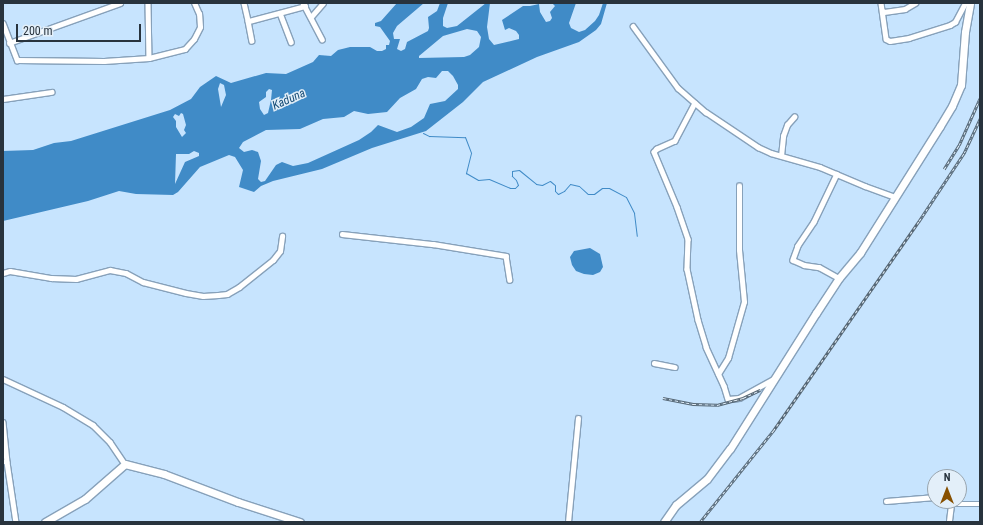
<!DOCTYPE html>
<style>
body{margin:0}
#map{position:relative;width:983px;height:525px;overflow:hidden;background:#c7e4fe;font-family:"Roboto Condensed",sans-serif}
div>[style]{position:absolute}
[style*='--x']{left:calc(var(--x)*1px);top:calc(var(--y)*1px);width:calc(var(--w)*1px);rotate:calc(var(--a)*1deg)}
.water>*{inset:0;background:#408bc7}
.stream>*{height:1px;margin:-0.5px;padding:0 0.5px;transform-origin:0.5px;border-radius:0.5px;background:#408bc7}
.roads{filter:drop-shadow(1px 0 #87a1ba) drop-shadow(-1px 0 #87a1ba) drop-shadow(0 1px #87a1ba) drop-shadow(0 -1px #87a1ba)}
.street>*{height:4.5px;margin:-2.25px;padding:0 2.25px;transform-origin:2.25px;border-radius:2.25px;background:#fff}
.secondary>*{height:7px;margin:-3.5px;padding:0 3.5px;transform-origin:3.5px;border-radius:3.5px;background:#fff}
.rail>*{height:2.5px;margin-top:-1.25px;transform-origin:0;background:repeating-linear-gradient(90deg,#e3eff9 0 3px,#566775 0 6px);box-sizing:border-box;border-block:1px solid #566775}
span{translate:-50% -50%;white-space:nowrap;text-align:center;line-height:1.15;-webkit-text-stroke:3px #e3eff9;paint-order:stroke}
.water-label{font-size:12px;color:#174d77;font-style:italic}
.frame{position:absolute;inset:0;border:4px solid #28333d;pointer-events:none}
.north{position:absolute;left:927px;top:469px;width:40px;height:40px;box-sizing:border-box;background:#e3eff9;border:1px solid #98a4ae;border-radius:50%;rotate:0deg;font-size:11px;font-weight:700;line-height:16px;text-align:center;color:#28333d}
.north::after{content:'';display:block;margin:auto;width:14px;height:18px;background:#875000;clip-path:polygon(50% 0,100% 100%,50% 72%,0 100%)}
.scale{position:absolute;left:16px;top:24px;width:125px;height:18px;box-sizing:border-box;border:2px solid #28333d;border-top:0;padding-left:5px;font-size:12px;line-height:14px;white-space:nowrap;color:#28333d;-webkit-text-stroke:3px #e3eff9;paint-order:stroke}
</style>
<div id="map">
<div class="water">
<div style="clip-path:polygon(evenodd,397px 3px,424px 3px,397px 26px,393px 33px,394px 39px,400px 39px,397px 49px,401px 51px,405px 49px,407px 42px,428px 31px,429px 28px,428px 17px,437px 11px,440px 3px,448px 3px,443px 18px,443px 26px,447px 28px,457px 26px,486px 3px,490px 3px,487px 27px,489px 39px,494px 45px,519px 39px,519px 35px,516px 31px,509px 28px,505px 30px,502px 20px,523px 6px,530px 6px,539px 4px,540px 12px,546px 22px,550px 21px,552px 18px,550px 12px,555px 6px,552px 3px,576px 3px,569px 23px,571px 28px,579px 32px,585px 30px,595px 21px,599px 15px,603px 3px,607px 3px,601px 24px,596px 30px,579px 42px,537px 57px,483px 82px,463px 102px,426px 131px,372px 148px,322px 169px,273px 181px,261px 186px,254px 192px,239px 187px,243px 170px,235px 157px,229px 155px,200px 167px,178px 192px,173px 195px,136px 194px,119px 191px,88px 201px,3px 221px,3px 151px,33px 150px,54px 143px,71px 141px,170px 110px,191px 99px,200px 87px,216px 76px,231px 83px,266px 73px,286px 74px,313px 62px,319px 55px,331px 56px,338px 50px,350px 47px,370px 47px,377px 51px,382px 51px,386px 49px,386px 45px,389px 45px,390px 41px,380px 27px,375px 26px,375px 23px,381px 21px,397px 3px,467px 29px,477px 31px,481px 37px,479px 47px,470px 55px,464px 57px,419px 58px,419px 56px,443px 36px,467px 29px,397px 3px,442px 71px,448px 71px,453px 76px,458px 85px,458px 89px,445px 101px,430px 104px,424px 118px,411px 127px,397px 132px,378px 125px,371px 132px,359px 140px,308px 163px,293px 166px,282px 162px,276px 165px,265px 181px,261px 182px,258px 179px,261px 161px,258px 152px,252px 150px,244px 152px,239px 148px,243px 142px,266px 130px,300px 129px,323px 119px,344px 117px,354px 111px,368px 114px,387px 112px,400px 98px,416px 89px,422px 79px,428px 77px,436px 78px,442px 71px,397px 3px,220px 83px,224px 85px,226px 95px,221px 107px,218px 89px,220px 83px,397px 3px,269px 89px,272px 90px,271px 100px,268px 113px,264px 115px,260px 109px,259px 102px,266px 97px,266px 92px,269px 89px,397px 3px,181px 113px,183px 114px,186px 125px,184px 130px,186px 133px,182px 137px,176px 127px,176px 121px,173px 117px,175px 114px,179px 116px,181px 113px,397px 3px,194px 151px,199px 153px,199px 156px,185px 162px,175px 184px,176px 154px,189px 154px,194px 151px)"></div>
<div style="clip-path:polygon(590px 248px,600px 254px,603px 267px,600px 272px,593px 275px,584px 274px,576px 271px,572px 265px,570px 257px,574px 251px)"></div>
</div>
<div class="stream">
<div style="--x:423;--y:133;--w:7;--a:27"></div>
<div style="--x:429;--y:136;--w:36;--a:2"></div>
<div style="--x:465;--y:137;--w:17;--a:69"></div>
<div style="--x:471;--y:153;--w:21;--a:104"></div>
<div style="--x:466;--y:173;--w:14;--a:30"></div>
<div style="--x:478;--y:180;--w:11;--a:-5"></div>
<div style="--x:489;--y:179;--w:23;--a:23"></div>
<div style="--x:510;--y:188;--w:5;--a:0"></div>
<div style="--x:515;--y:188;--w:4;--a:-45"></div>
<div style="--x:518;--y:185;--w:5;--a:-112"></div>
<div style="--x:516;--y:180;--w:6;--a:-135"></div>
<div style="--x:512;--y:176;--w:5;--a:-90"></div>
<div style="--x:512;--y:171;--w:7;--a:-8"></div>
<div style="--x:519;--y:170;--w:22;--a:39"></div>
<div style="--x:536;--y:184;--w:6;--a:9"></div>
<div style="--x:542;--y:185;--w:9;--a:-27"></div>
<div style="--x:550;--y:181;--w:6;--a:39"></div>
<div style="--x:555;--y:185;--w:6;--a:90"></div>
<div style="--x:555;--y:191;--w:4;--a:45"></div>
<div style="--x:558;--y:194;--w:7;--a:-27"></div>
<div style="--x:564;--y:191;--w:9;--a:-49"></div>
<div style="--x:570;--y:184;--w:9;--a:13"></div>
<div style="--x:579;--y:186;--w:12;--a:42"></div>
<div style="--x:588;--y:194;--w:6;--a:0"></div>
<div style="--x:594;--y:194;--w:10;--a:-37"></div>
<div style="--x:602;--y:188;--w:7;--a:0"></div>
<div style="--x:609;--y:188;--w:19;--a:28"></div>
<div style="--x:626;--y:197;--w:18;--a:63"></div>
<div style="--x:634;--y:213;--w:23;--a:83"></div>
</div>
<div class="roads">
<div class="street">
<div style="--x:148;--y:3;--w:55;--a:89"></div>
<div style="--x:244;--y:3;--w:18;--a:77"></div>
<div style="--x:248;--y:21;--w:1;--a:0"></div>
<div style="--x:249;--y:21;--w:58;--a:-15"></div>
<div style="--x:303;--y:3;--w:41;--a:62.2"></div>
<div style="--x:881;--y:3;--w:36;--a:82"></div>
<div style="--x:886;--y:39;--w:4;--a:27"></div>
<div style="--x:890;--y:41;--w:19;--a:-9"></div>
<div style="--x:909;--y:38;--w:43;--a:-17.6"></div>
<div style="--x:950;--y:25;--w:6;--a:-31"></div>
<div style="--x:955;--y:22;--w:21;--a:-62"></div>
<div style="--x:883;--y:11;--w:1;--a:45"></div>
<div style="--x:884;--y:12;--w:21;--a:-8"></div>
<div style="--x:905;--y:9;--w:12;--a:-31"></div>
<div style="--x:280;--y:13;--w:31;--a:69"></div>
<div style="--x:311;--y:17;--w:18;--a:-49"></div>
<div style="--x:248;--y:21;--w:20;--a:79"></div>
<div style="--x:3;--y:23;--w:40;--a:69"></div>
<div style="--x:17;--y:60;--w:87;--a:0.7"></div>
<div style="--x:104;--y:61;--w:45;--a:-3.8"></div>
<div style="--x:149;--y:58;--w:37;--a:-14"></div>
<div style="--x:185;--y:49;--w:13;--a:-48"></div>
<div style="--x:194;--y:39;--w:13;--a:-63"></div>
<div style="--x:200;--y:27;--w:13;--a:-94"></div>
<div style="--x:199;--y:14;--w:12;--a:-114"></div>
<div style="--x:633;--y:26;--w:77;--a:54"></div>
<div style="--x:678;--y:88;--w:37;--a:41"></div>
<div style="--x:706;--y:112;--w:63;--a:33.9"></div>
<div style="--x:758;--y:147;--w:14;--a:25"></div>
<div style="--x:771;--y:153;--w:51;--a:15.9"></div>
<div style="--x:820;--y:167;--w:49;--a:22.9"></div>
<div style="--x:865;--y:186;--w:32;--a:20"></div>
<div style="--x:9;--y:43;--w:118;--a:-19.8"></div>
<div style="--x:3;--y:99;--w:49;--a:-8.3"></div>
<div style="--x:695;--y:103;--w:43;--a:117.8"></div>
<div style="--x:675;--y:141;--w:20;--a:156"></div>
<div style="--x:657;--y:149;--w:4;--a:135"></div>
<div style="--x:654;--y:152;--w:60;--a:67.3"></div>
<div style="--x:677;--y:207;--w:34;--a:71"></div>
<div style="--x:688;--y:239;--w:30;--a:92"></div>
<div style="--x:687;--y:269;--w:52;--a:77.8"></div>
<div style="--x:698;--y:320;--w:28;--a:73"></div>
<div style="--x:706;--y:347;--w:43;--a:65.2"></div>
<div style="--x:724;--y:386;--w:14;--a:73"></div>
<div style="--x:728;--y:399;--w:11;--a:-5"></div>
<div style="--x:739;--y:398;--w:39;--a:-29"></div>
<div style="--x:781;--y:156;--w:20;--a:-84"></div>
<div style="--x:783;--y:136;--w:12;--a:-70"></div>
<div style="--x:787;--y:125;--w:11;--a:-49"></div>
<div style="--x:837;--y:174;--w:53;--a:115.6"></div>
<div style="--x:814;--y:222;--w:29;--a:124"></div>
<div style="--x:798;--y:246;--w:15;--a:110"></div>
<div style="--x:793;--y:260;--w:12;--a:24"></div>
<div style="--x:804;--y:265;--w:15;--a:8"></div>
<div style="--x:819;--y:267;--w:23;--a:29"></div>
<div style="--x:342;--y:234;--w:92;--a:6.3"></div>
<div style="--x:433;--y:244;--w:74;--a:9.3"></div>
<div style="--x:506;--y:256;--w:24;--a:81"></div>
<div style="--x:3;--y:273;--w:7;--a:-16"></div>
<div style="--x:10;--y:271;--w:42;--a:9.7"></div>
<div style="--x:51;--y:278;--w:25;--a:2"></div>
<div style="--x:76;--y:279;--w:35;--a:-15"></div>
<div style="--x:110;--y:270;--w:16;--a:11"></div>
<div style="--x:126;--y:273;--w:19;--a:28"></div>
<div style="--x:143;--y:282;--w:44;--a:14.3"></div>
<div style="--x:186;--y:293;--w:17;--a:10"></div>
<div style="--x:203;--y:296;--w:15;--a:-4"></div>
<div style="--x:218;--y:295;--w:9;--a:-6"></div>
<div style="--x:227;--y:294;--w:14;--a:-30"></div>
<div style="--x:239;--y:287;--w:43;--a:-38.5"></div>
<div style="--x:273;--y:260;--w:11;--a:-52"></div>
<div style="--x:280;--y:251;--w:15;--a:-82"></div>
<div style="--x:654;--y:363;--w:21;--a:11"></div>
<div style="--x:718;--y:374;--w:19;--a:-58"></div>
<div style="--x:728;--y:358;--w:58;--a:-74.1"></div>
<div style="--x:744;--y:302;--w:52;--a:-95.5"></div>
<div style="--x:739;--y:250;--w:64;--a:-90"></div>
<div style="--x:3;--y:379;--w:66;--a:25"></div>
<div style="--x:63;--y:407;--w:35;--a:31"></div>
<div style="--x:93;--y:425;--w:24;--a:45"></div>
<div style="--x:110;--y:442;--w:27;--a:56"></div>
<div style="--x:3;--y:422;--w:40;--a:84.3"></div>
<div style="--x:3;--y:462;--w:4;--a:0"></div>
<div style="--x:7;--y:462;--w:61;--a:81.5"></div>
<div style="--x:886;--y:501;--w:49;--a:-4.7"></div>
<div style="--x:951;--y:504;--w:29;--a:0"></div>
<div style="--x:949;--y:521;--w:17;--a:-83"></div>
<div style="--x:951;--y:504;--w:3;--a:-108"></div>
<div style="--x:568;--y:522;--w:104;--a:-84.5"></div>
</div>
<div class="secondary">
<div style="--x:45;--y:522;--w:46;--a:-29.9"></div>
<div style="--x:85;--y:499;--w:53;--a:-41.2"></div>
<div style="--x:125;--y:464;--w:40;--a:14.4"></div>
<div style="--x:164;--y:474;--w:79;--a:20.7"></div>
<div style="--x:238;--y:502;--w:65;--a:17.9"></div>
<div style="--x:664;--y:522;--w:21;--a:-55"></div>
<div style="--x:676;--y:505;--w:40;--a:-40"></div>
<div style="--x:707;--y:479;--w:38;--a:-53"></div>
<div style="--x:730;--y:449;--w:161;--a:-57.7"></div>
<div style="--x:816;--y:313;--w:42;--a:-56.7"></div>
<div style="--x:839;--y:278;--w:33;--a:-50"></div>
<div style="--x:860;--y:253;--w:150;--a:-57.8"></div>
<div style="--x:940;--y:126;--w:23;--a:-59"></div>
<div style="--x:952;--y:106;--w:23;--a:-67"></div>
<div style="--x:961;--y:85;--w:53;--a:-85.7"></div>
<div style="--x:965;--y:32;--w:29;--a:-80"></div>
</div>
</div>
<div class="rail">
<div style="--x:944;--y:169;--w:28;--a:-58"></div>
<div style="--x:959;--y:145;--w:51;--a:-65.9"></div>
<div style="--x:663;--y:398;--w:31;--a:11"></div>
<div style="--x:693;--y:404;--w:24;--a:2"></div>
<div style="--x:717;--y:405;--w:27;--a:-15"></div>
<div style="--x:743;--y:398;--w:19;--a:-25"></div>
<div style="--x:700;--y:522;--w:117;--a:-51.3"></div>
<div style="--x:773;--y:431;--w:256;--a:-55.2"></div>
<div style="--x:919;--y:221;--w:82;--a:-56.5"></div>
<div style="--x:964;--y:153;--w:38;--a:-65"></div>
</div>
<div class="water-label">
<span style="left:289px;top:100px;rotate:-24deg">Kaduna</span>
</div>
<div class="frame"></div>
<div class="north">N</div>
<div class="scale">200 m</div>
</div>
